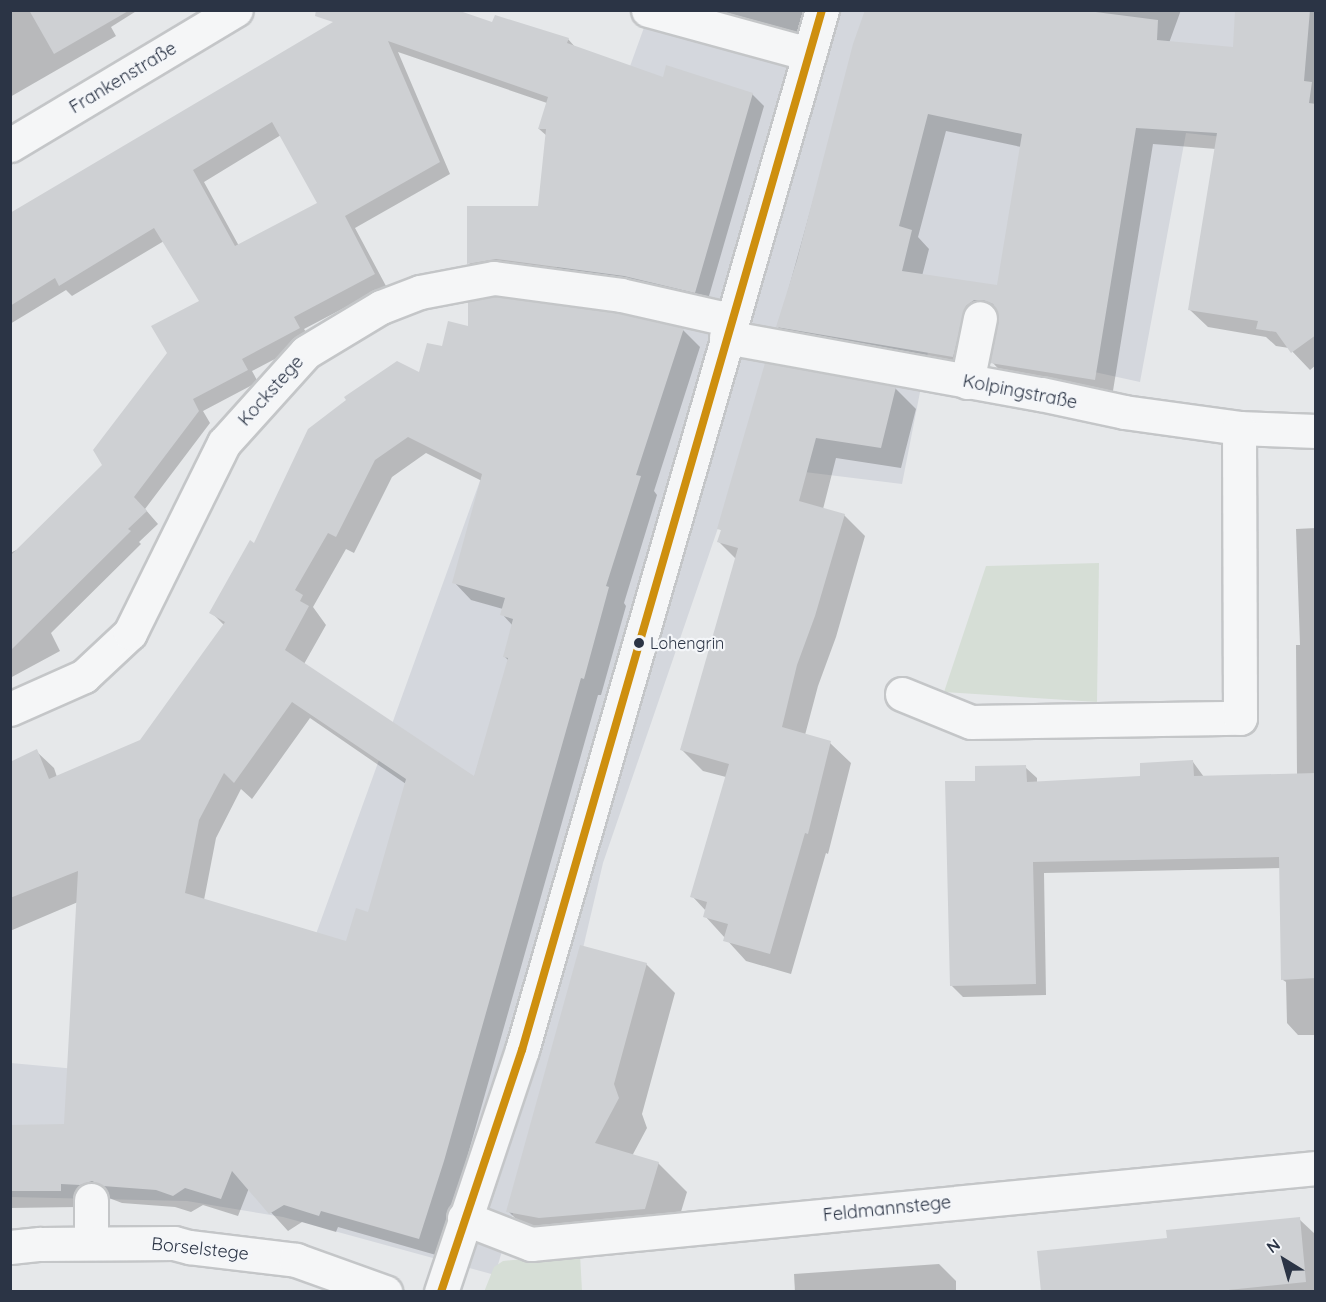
<!DOCTYPE html>
<meta charset="utf-8">
<style>
body{margin:0}
#map{position:relative;width:1326px;height:1302px;overflow:hidden;background:#e6e8ea;font-family:Quicksand,sans-serif}
div>[style]{position:absolute}
[style*='--x']{left:calc(var(--x)*1px);top:calc(var(--y)*1px);width:calc(var(--w)*1px);rotate:calc(var(--a)*1deg)}
.built>*{inset:0;background:#d4d7dd}
.green>*{inset:0;background:#d6ded6}
.shadow>*{inset:0;background:#0003}
.building>*{inset:0;background:#ced0d3}
.roads{filter:drop-shadow(2px 0 #c4c6c8) drop-shadow(-2px 0 #c4c6c8) drop-shadow(0 2px #c4c6c8) drop-shadow(0 -2px #c4c6c8)}
.minor>*{height:33px;margin:-16.5px;padding:0 16.5px;transform-origin:16.5px;border-radius:16.5px;background:#f5f6f7}
.bus-1>*{height:8px;margin:-4px;padding:0 4px;transform-origin:4px;border-radius:4px;background:#ce8f0e}
.dots>*{width:16px;height:16px;translate:-50% -50%;box-sizing:border-box;border:3px solid #f4f6f9;border-radius:50%}
span{translate:-50% -50%;white-space:nowrap;text-align:center;line-height:1.15;-webkit-text-stroke:4.5px #f4f6f9;paint-order:stroke}
.bus-label{font-size:16px;color:#2b3445}
.left{translate:0 -50%;text-align:left}
.street-label{font-size:18px;color:#2b3445}
.frame{position:absolute;inset:0;border:12px solid #2b3445;pointer-events:none}
.north{position:absolute;left:1254px;top:1230px;width:60px;height:60px;-webkit-text-stroke:4px #f4f6f9;paint-order:stroke;rotate:323deg;font-size:16px;font-weight:700;line-height:24px;text-align:center;color:#2b3445}
.north::after{content:'';display:block;margin:auto;width:21px;height:27px;background:#2b3445;clip-path:polygon(50% 0,100% 100%,50% 72%,0 100%)}
</style>
<div id="map">
<div class="built">
<div style="clip-path:polygon(650px 11px,1315px 11px,1315px 147px,1186px 133px,1140px 382px,931px 336px,902px 484px,740px 464px,603px 863px,553px 1076px,495px 1275px,283px 1217px,187px 1201px,11px 1197px,11px 1063px,261px 1086px)"></div>
</div>
<div class="green">
<div style="clip-path:polygon(1099px 563px,1097px 702px,944px 692px,986px 566px)"></div>
<div style="clip-path:polygon(580px 1254px,582px 1291px,484px 1292px,494px 1267px,503px 1261px)"></div>
</div>
<div class="shadow">
<div style="clip-path:polygon(10px 10px,138px 10px,111px 27px,116px 36px,10px 97px)"></div>
<div style="clip-path:polygon(evenodd,357px 10px,493px 24px,568px 39px,576px 48px,664px 79px,752px 94px,764px 106px,707px 303px,481px 275px,469px 263px,539px 208px,547px 136px,539px 129px,547px 103px,398px 52px,450px 174px,355px 228px,386px 286px,304px 329px,311px 340px,252px 371px,258px 382px,203px 411px,210px 423px,145px 509px,158px 524px,139px 542px,141px 544px,51px 633px,60px 651px,10px 678px,10px 553px,21px 548px,104px 465px,202px 301px,164px 241px,72px 296px,66px 290px,10px 324px,10px 215px,357px 10px,281px 135px,319px 204px,239px 246px,204px 182px,281px 135px)"></div>
<div style="clip-path:polygon(694px 10px,805px 10px,795px 44px)"></div>
<div style="clip-path:polygon(evenodd,866px 10px,1181px 10px,1169px 43px,1234px 49px,1237px 10px,1316px 10px,1316px 365px,1310px 370px,1289px 348px,1276px 346px,1266px 337px,1208px 327px,1190px 310px,1216px 149px,1153px 144px,1112px 397px,1009px 380px,992px 362px,999px 317px,991px 318px,970px 373px,796px 344px,778px 327px,866px 10px,946px 131px,1021px 147px,999px 287px,922px 276px,929px 249px,918px 237px,946px 131px)"></div>
<div style="clip-path:polygon(evenodd,469px 328px,683px 330px,700px 347px,654px 491px,657px 495px,624px 603px,626px 606px,601px 695px,598px 695px,461px 1179px,436px 1255px,338px 1227px,336px 1232px,302px 1222px,288px 1231px,249px 1188px,238px 1216px,203px 1205px,191px 1212px,175px 1207px,122px 1203px,109px 1198px,78px 1207px,10px 1208px,10px 1126px,66px 1125px,78px 902px,10px 931px,10px 763px,36px 751px,54px 768px,57px 777px,141px 741px,224px 625px,211px 612px,255px 545px,420px 374px,443px 348px,469px 328px,426px 453px,482px 481px,454px 582px,471px 600px,503px 609px,502px 614px,513px 626px,504px 656px,509px 661px,474px 778px,304px 664px,326px 625px,313px 607px,346px 549px,354px 553px,392px 477px,426px 453px,469px 328px,310px 718px,406px 784px,369px 914px,347px 943px,204px 900px,216px 838px,241px 789px,252px 799px,310px 718px)"></div>
<div style="clip-path:polygon(766px 365px,895px 388px,916px 409px,901px 468px,836px 458px,823px 509px,844px 515px,865px 536px,836px 637px,818px 686px,805px 735px,830px 743px,851px 763px,828px 854px,826px 853px,791px 974px,746px 961px,705px 916px,706px 911px,692px 896px,726px 777px,703px 771px,682px 750px,737px 560px,719px 542px,722px 531px,719px 528px)"></div>
<div style="clip-path:polygon(1316px 528px,1316px 1035px,1298px 1035px,1287px 1023px,1286px 982px,1283px 980px,1281px 868px,1044px 873px,1046px 995px,963px 997px,951px 985px,976px 783px,1025px 767px,1037px 778px,1037px 783px,1142px 778px,1193px 762px,1204px 777px,1297px 775px,1296px 645px,1300px 645px,1296px 529px)"></div>
<div style="clip-path:polygon(646px 964px,675px 993px,642px 1114px,647px 1128px,632px 1156px,658px 1163px,687px 1192px,673px 1238px,537px 1240px,508px 1211px)"></div>
<div style="clip-path:polygon(1299px 1219px,1316px 1235px,1316px 1292px,1043px 1292px,1169px 1240px)"></div>
<div style="clip-path:polygon(939px 1264px,956px 1281px,956px 1292px,795px 1292px,794px 1274px)"></div>
</div>
<div class="building">
<div style="clip-path:polygon(29px 10px,130px 10px,54px 54px)"></div>
<div style="clip-path:polygon(evenodd,316px 10px,457px 10px,492px 22px,495px 15px,569px 38px,567px 43px,663px 77px,666px 65px,753px 93px,695px 293px,624px 276px,496px 259px,467px 264px,467px 206px,538px 206px,546px 129px,538px 129px,548px 97px,388px 41px,440px 162px,345px 216px,375px 274px,294px 317px,300px 328px,242px 359px,248px 370px,193px 399px,199px 411px,134px 497px,147px 511px,128px 529px,131px 531px,10px 651px,10px 556px,102px 465px,93px 450px,167px 353px,151px 326px,199px 301px,154px 228px,59px 286px,55px 278px,10px 306px,10px 213px,333px 22px,315px 16px,316px 10px,272px 122px,317px 203px,235px 246px,193px 170px,272px 122px)"></div>
<div style="clip-path:polygon(evenodd,865px 10px,1080px 10px,1158px 20px,1157px 40px,1233px 47px,1235px 10px,1310px 10px,1304px 81px,1312px 82px,1309px 103px,1316px 104px,1316px 335px,1291px 353px,1276px 332px,1256px 329px,1258px 321px,1188px 310px,1217px 133px,1136px 128px,1095px 380px,990px 363px,998px 313px,993px 304px,983px 300px,974px 300px,966px 306px,953px 357px,776px 327px,797px 260px,853px 44px,865px 10px,928px 114px,1022px 134px,997px 285px,902px 271px,912px 230px,899px 226px,928px 114px)"></div>
<div style="clip-path:polygon(evenodd,495px 297px,618px 313px,684px 328px,636px 475px,641px 476px,606px 586px,609px 587px,584px 679px,581px 678px,444px 1161px,419px 1239px,321px 1211px,319px 1216px,284px 1205px,269px 1214px,232px 1171px,221px 1199px,185px 1188px,173px 1196px,156px 1190px,103px 1186px,92px 1181px,80px 1185px,61px 1184px,61px 1191px,10px 1191px,10px 1125px,64px 1124px,78px 871px,10px 898px,10px 762px,37px 749px,49px 779px,140px 740px,225px 622px,209px 613px,250px 540px,254px 543px,308px 429px,346px 400px,344px 397px,397px 361px,419px 372px,427px 343px,442px 346px,448px 321px,468px 326px,468px 302px,495px 297px,408px 437px,482px 474px,452px 583px,505px 598px,500px 615px,513px 619px,503px 657px,508px 658px,474px 776px,285px 650px,309px 606px,300px 601px,303px 595px,295px 590px,328px 533px,336px 537px,375px 460px,408px 437px,495px 297px,292px 702px,406px 779px,368px 912px,356px 908px,346px 941px,185px 893px,199px 820px,224px 773px,234px 783px,292px 702px)"></div>
<div style="clip-path:polygon(765px 363px,896px 387px,881px 448px,816px 438px,799px 501px,845px 514px,815px 616px,797px 665px,782px 727px,831px 741px,808px 834px,805px 833px,770px 954px,723px 941px,728px 924px,703px 917px,707px 902px,690px 897px,729px 764px,680px 750px,738px 548px,717px 542px,721px 530px,717px 529px)"></div>
<div style="clip-path:polygon(1193px 760px,1194px 776px,1316px 773px,1316px 978px,1281px 980px,1279px 857px,1033px 862px,1036px 984px,950px 986px,945px 781px,975px 781px,975px 766px,1026px 765px,1027px 782px,1140px 776px,1140px 763px)"></div>
<div style="clip-path:polygon(580px 945px,647px 963px,614px 1084px,619px 1098px,595px 1143px,659px 1162px,645px 1209px,539px 1218px,506px 1212px)"></div>
<div style="clip-path:polygon(1300px 1217px,1306px 1282px,1209px 1292px,1041px 1292px,1037px 1251px,1167px 1238px,1166px 1230px)"></div>
</div>
<div class="roads">
<div class="minor">
<div style="--x:648;--y:10;--w:167;--a:15.3"></div>
<div style="--x:10;--y:145;--w:263;--a:-30.9"></div>
<div style="--x:726;--y:337;--w:320;--a:10.3"></div>
<div style="--x:1041;--y:394;--w:85;--a:12.2"></div>
<div style="--x:1124;--y:412;--w:116;--a:7.9"></div>
<div style="--x:1239;--y:428;--w:77;--a:2.2"></div>
<div style="--x:967;--y:382;--w:65;--a:-78.5"></div>
<div style="--x:902;--y:694;--w:74;--a:22.1"></div>
<div style="--x:971;--y:722;--w:269;--a:-0.9"></div>
<div style="--x:1240;--y:718;--w:290;--a:-90.2"></div>
<div style="--x:10;--y:709;--w:81;--a:-24"></div>
<div style="--x:84;--y:676;--w:63;--a:-43.1"></div>
<div style="--x:130;--y:633;--w:212;--a:-63.7"></div>
<div style="--x:224;--y:443;--w:122;--a:-48"></div>
<div style="--x:306;--y:352;--w:87;--a:-31"></div>
<div style="--x:381;--y:307;--w:42;--a:-21"></div>
<div style="--x:420;--y:292;--w:75;--a:-10.7"></div>
<div style="--x:494;--y:278;--w:128;--a:7.6"></div>
<div style="--x:621;--y:295;--w:113;--a:12.8"></div>
<div style="--x:464;--y:1218;--w:72;--a:21.2"></div>
<div style="--x:531;--y:1244;--w:789;--a:-5.53"></div>
<div style="--x:91;--y:1243;--w:43;--a:-90"></div>
<div style="--x:10;--y:1247;--w:30;--a:-6"></div>
<div style="--x:40;--y:1244;--w:134;--a:-0.4"></div>
<div style="--x:174;--y:1243;--w:16;--a:15"></div>
<div style="--x:189;--y:1247;--w:108;--a:6.9"></div>
<div style="--x:296;--y:1260;--w:95;--a:19.8"></div>
<div style="--x:441;--y:1292;--w:255;--a:-71.5"></div>
<div style="--x:522;--y:1050;--w:1082;--a:-73.91"></div>
</div>
</div>
<div class="bus-1">
<div style="--x:441;--y:1292;--w:255;--a:-71.5"></div>
<div style="--x:522;--y:1050;--w:1082;--a:-73.91"></div>
</div>
<div class="dots">
<div style="left:639px;top:643px;background:#2b3445"></div>
</div>
<div class="bus-label">
<span class="left" style="left:650px;top:643px">Lohengrin</span>
</div>
<div class="street-label">
<span style="left:123px;top:78px;rotate:-31deg">Frankenstraße</span>
<span style="left:271px;top:391px;rotate:-48deg">Kockstege</span>
<span style="left:1020px;top:392px;rotate:11deg">Kolpingstraße</span>
<span style="left:887px;top:1209px;rotate:-6deg">Feldmannstege</span>
<span style="left:200px;top:1249px;rotate:6deg">Borselstege</span>
</div>
<div class="frame"></div>
<div class="north">N</div>
</div>
